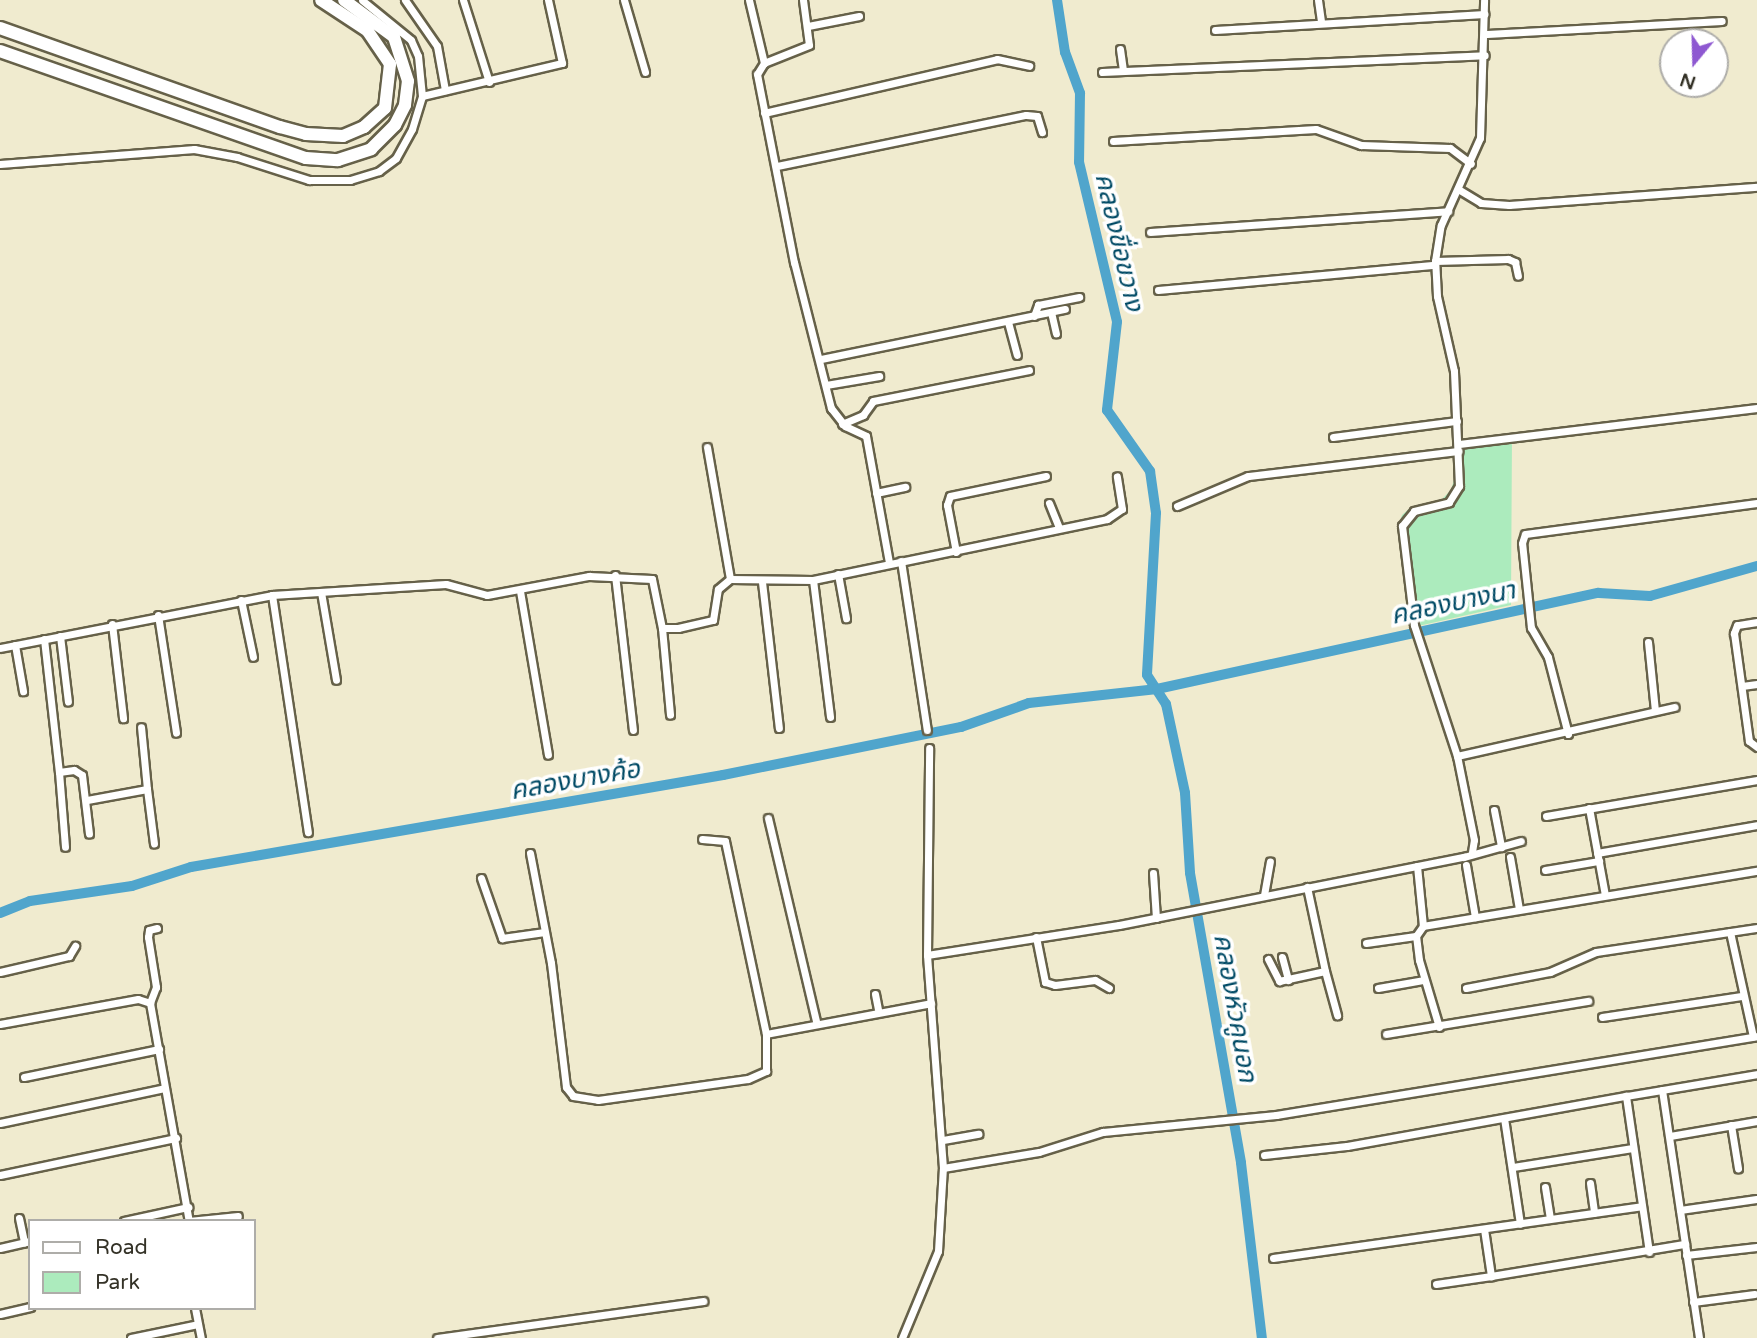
<!DOCTYPE html>
<meta charset="utf-8">
<style>
body{margin:0}
#map{position:relative;width:1757px;height:1338px;overflow:hidden;background:#f0ebcf;font-family:"Varela Round","Noto Sans Thai",sans-serif}
div>[style]{position:absolute}
[style*='--x']{left:calc(var(--x)*1px);top:calc(var(--y)*1px);width:calc(var(--w)*1px);rotate:calc(var(--a)*1deg)}
.green>*{inset:0;background:#acebbd}
.canal>*{height:10px;margin:-5px;padding:0 5px;transform-origin:5px;border-radius:5px;background:#50a5cc}
.roads{filter:drop-shadow(2px 0 #666149) drop-shadow(-2px 0 #666149) drop-shadow(0 2px #666149) drop-shadow(0 -2px #666149)}
.minor>*{height:7px;margin:-3.5px;padding:0 3.5px;transform-origin:3.5px;border-radius:3.5px;background:#fff}
.primary>*{height:12px;margin:-6px;padding:0 6px;transform-origin:6px;border-radius:6px;background:#fff}
span{translate:-50% -50%;white-space:nowrap;text-align:center;line-height:1.15;-webkit-text-stroke:7px #fff;paint-order:stroke}
.water-label{font-size:26px;color:#004a65;font-style:italic}
.legend{position:absolute;left:28px;top:1219px;width:228px;height:91px;box-sizing:border-box;background:#fff;border:2px solid #aeada9;margin:0;padding:9px 12px;list-style:none;font-size:21px;color:#343227}
.legend li{display:flex;align-items:center;gap:14px;height:35px}
.legend b{width:35px;border:2px solid #aeada9}
.north{position:absolute;left:1659px;top:28px;width:70px;height:70px;box-sizing:border-box;background:#fff;border:2px solid #aeada9;border-radius:50%;rotate:199deg;font-size:19px;font-weight:700;line-height:28px;text-align:center;color:#343227}
.north::after{content:'';display:block;margin:auto;width:24px;height:32px;background:#8e58d1;clip-path:polygon(50% 0,100% 100%,50% 72%,0 100%)}
</style>
<div id="map">
<div class="green">
<div style="clip-path:polygon(1512px 434px,1511px 605px,1414px 627px,1399px 525px,1402px 515px,1410px 508px,1439px 502px,1451px 490px,1456px 473px,1455px 440px)"></div>
</div>
<div class="canal">
<div style="--x:1057;--y:0;--w:53;--a:81.3"></div>
<div style="--x:1065;--y:52;--w:44;--a:69.9"></div>
<div style="--x:1080;--y:93;--w:69;--a:90.8"></div>
<div style="--x:1079;--y:162;--w:164;--a:76.6"></div>
<div style="--x:1117;--y:322;--w:89;--a:96.5"></div>
<div style="--x:1107;--y:410;--w:75;--a:54.8"></div>
<div style="--x:1150;--y:471;--w:42;--a:81.9"></div>
<div style="--x:1156;--y:513;--w:162;--a:93.2"></div>
<div style="--x:1147;--y:675;--w:35;--a:57"></div>
<div style="--x:1166;--y:704;--w:91;--a:77.9"></div>
<div style="--x:1185;--y:793;--w:80;--a:86.4"></div>
<div style="--x:1190;--y:873;--w:294;--a:80"></div>
<div style="--x:1241;--y:1163;--w:176;--a:83.2"></div>
<div style="--x:0;--y:913;--w:32;--a:-22"></div>
<div style="--x:30;--y:901;--w:103;--a:-8.4"></div>
<div style="--x:132;--y:886;--w:62;--a:-17.9"></div>
<div style="--x:191;--y:867;--w:540;--a:-9.81"></div>
<div style="--x:723;--y:775;--w:243;--a:-11.4"></div>
<div style="--x:961;--y:727;--w:72;--a:-19.4"></div>
<div style="--x:1029;--y:703;--w:129;--a:-6.2"></div>
<div style="--x:1157;--y:689;--w:452;--a:-12.3"></div>
<div style="--x:1599;--y:593;--w:51;--a:3.4"></div>
<div style="--x:1650;--y:596;--w:111;--a:-15.7"></div>
</div>
<div class="roads">
<div class="minor">
<div style="--x:405;--y:0;--w:56;--a:55.2"></div>
<div style="--x:437;--y:46;--w:45;--a:79.7"></div>
<div style="--x:463;--y:0;--w:86;--a:72.4"></div>
<div style="--x:624;--y:0;--w:75;--a:73.7"></div>
<div style="--x:749;--y:0;--w:65;--a:76.6"></div>
<div style="--x:803;--y:0;--w:45;--a:82.4"></div>
<div style="--x:809;--y:45;--w:48;--a:158.2"></div>
<div style="--x:764;--y:63;--w:13;--a:122"></div>
<div style="--x:757;--y:74;--w:192;--a:78.9"></div>
<div style="--x:794;--y:262;--w:151;--a:75.8"></div>
<div style="--x:831;--y:408;--w:23;--a:52"></div>
<div style="--x:845;--y:426;--w:23;--a:25"></div>
<div style="--x:866;--y:436;--w:128;--a:79.7"></div>
<div style="--x:1318;--y:0;--w:21;--a:82"></div>
<div style="--x:808;--y:26;--w:52;--a:-11.1"></div>
<div style="--x:1215;--y:30;--w:270;--a:-3.4"></div>
<div style="--x:1487;--y:34;--w:235;--a:-3.2"></div>
<div style="--x:1120;--y:49;--w:22;--a:82"></div>
<div style="--x:1102;--y:72;--w:383;--a:-2.5"></div>
<div style="--x:422;--y:96;--w:144;--a:-13.3"></div>
<div style="--x:562;--y:63;--w:65;--a:-102.5"></div>
<div style="--x:764;--y:113;--w:239;--a:-13"></div>
<div style="--x:997;--y:59;--w:33;--a:12"></div>
<div style="--x:1113;--y:141;--w:203;--a:-3.4"></div>
<div style="--x:1316;--y:129;--w:48;--a:19.6"></div>
<div style="--x:1361;--y:145;--w:89;--a:1.9"></div>
<div style="--x:1450;--y:148;--w:26;--a:37"></div>
<div style="--x:0;--y:164;--w:195;--a:-4.4"></div>
<div style="--x:194;--y:149;--w:44;--a:10.5"></div>
<div style="--x:237;--y:157;--w:76;--a:17.7"></div>
<div style="--x:309;--y:180;--w:41;--a:0"></div>
<div style="--x:350;--y:180;--w:30;--a:-17"></div>
<div style="--x:379;--y:171;--w:21;--a:-37"></div>
<div style="--x:396;--y:158;--w:33;--a:-61"></div>
<div style="--x:412;--y:129;--w:34;--a:-73"></div>
<div style="--x:422;--y:96;--w:40;--a:-95.7"></div>
<div style="--x:418;--y:56;--w:17;--a:-114"></div>
<div style="--x:411;--y:40;--w:63;--a:-140.8"></div>
<div style="--x:777;--y:166;--w:254;--a:-11.6"></div>
<div style="--x:1026;--y:115;--w:11;--a:5"></div>
<div style="--x:1037;--y:116;--w:17;--a:73"></div>
<div style="--x:1458;--y:189;--w:27;--a:31"></div>
<div style="--x:1481;--y:203;--w:28;--a:4"></div>
<div style="--x:1509;--y:205;--w:249;--a:-4.2"></div>
<div style="--x:1150;--y:232;--w:299;--a:-4"></div>
<div style="--x:1435;--y:261;--w:73;--a:-1.6"></div>
<div style="--x:1508;--y:259;--w:8;--a:23"></div>
<div style="--x:1515;--y:262;--w:14;--a:78"></div>
<div style="--x:1158;--y:290;--w:278;--a:-5.2"></div>
<div style="--x:1051;--y:312;--w:22;--a:77"></div>
<div style="--x:1034;--y:316;--w:12;--a:-70"></div>
<div style="--x:1038;--y:305;--w:42;--a:-11"></div>
<div style="--x:1008;--y:322;--w:34;--a:75"></div>
<div style="--x:821;--y:359;--w:249;--a:-11.6"></div>
<div style="--x:826;--y:385;--w:54;--a:-9.6"></div>
<div style="--x:842;--y:424;--w:23;--a:-23"></div>
<div style="--x:863;--y:415;--w:17;--a:-54"></div>
<div style="--x:873;--y:401;--w:159;--a:-11.2"></div>
<div style="--x:1333;--y:437;--w:125;--a:-7.4"></div>
<div style="--x:1459;--y:444;--w:300;--a:-6.9"></div>
<div style="--x:707;--y:447;--w:134;--a:80.1"></div>
<div style="--x:876;--y:493;--w:30;--a:-12"></div>
<div style="--x:1049;--y:503;--w:27;--a:68"></div>
<div style="--x:1177;--y:506;--w:77;--a:-22.9"></div>
<div style="--x:1248;--y:476;--w:212;--a:-6.8"></div>
<div style="--x:956;--y:552;--w:48;--a:-100.8"></div>
<div style="--x:947;--y:505;--w:9;--a:-72"></div>
<div style="--x:950;--y:496;--w:98;--a:-11.8"></div>
<div style="--x:901;--y:561;--w:171;--a:81.3"></div>
<div style="--x:838;--y:574;--w:45;--a:79.7"></div>
<div style="--x:615;--y:575;--w:156;--a:83.4"></div>
<div style="--x:813;--y:580;--w:138;--a:82.9"></div>
<div style="--x:762;--y:582;--w:147;--a:83.4"></div>
<div style="--x:520;--y:591;--w:166;--a:80.3"></div>
<div style="--x:321;--y:592;--w:89;--a:80.3"></div>
<div style="--x:272;--y:595;--w:240;--a:81.4"></div>
<div style="--x:241;--y:600;--w:58;--a:78.1"></div>
<div style="--x:158;--y:615;--w:119;--a:81.3"></div>
<div style="--x:1757;--y:622;--w:20;--a:171"></div>
<div style="--x:1737;--y:625;--w:9;--a:111"></div>
<div style="--x:1734;--y:633;--w:109;--a:82.1"></div>
<div style="--x:1749;--y:741;--w:10;--a:37"></div>
<div style="--x:112;--y:624;--w:95;--a:83.3"></div>
<div style="--x:662;--y:628;--w:87;--a:84.7"></div>
<div style="--x:60;--y:636;--w:66;--a:83.1"></div>
<div style="--x:44;--y:639;--w:134;--a:83.6"></div>
<div style="--x:59;--y:772;--w:15;--a:-8"></div>
<div style="--x:74;--y:770;--w:9;--a:32"></div>
<div style="--x:82;--y:775;--w:59;--a:83.2"></div>
<div style="--x:1648;--y:642;--w:69;--a:84.2"></div>
<div style="--x:15;--y:645;--w:47;--a:80.1"></div>
<div style="--x:0;--y:648;--w:277;--a:-11"></div>
<div style="--x:272;--y:595;--w:174;--a:-3.6"></div>
<div style="--x:446;--y:584;--w:42;--a:15"></div>
<div style="--x:487;--y:595;--w:104;--a:-10.6"></div>
<div style="--x:589;--y:576;--w:63;--a:2.7"></div>
<div style="--x:652;--y:579;--w:50;--a:78.5"></div>
<div style="--x:662;--y:628;--w:16;--a:0"></div>
<div style="--x:678;--y:628;--w:36;--a:-13"></div>
<div style="--x:713;--y:620;--w:31;--a:-81"></div>
<div style="--x:718;--y:589;--w:16;--a:-40"></div>
<div style="--x:730;--y:579;--w:83;--a:0.7"></div>
<div style="--x:813;--y:580;--w:300;--a:-11.7"></div>
<div style="--x:1107;--y:519;--w:18;--a:-34"></div>
<div style="--x:1122;--y:509;--w:33;--a:-99"></div>
<div style="--x:1742;--y:686;--w:15;--a:-8"></div>
<div style="--x:1568;--y:734;--w:80;--a:-104.6"></div>
<div style="--x:1548;--y:657;--w:34;--a:-120"></div>
<div style="--x:1531;--y:628;--w:85;--a:-96"></div>
<div style="--x:1522;--y:543;--w:9;--a:-72"></div>
<div style="--x:1525;--y:534;--w:234;--a:-7.6"></div>
<div style="--x:1457;--y:756;--w:223;--a:-12.7"></div>
<div style="--x:59;--y:772;--w:75;--a:85.4"></div>
<div style="--x:147;--y:789;--w:55;--a:82.7"></div>
<div style="--x:87;--y:800;--w:61;--a:-10.4"></div>
<div style="--x:147;--y:789;--w:62;--a:-95.5"></div>
<div style="--x:1589;--y:808;--w:88;--a:79.6"></div>
<div style="--x:1494;--y:810;--w:38;--a:79"></div>
<div style="--x:1546;--y:816;--w:214;--a:-9.7"></div>
<div style="--x:768;--y:818;--w:209;--a:76.7"></div>
<div style="--x:1472;--y:852;--w:12;--a:-81"></div>
<div style="--x:1474;--y:840;--w:86;--a:-101.4"></div>
<div style="--x:1457;--y:756;--w:138;--a:-108.2"></div>
<div style="--x:1414;--y:625;--w:100;--a:-96.9"></div>
<div style="--x:1402;--y:526;--w:19;--a:-51"></div>
<div style="--x:1414;--y:511;--w:36;--a:-14"></div>
<div style="--x:1449;--y:502;--w:19;--a:-58"></div>
<div style="--x:1459;--y:486;--w:115;--a:-92.5"></div>
<div style="--x:1454;--y:371;--w:77;--a:-102.8"></div>
<div style="--x:1437;--y:296;--w:35;--a:-93"></div>
<div style="--x:1435;--y:261;--w:36;--a:-81"></div>
<div style="--x:1441;--y:225;--w:95;--a:-65.9"></div>
<div style="--x:1480;--y:138;--w:138;--a:-88.3"></div>
<div style="--x:530;--y:853;--w:112;--a:79.2"></div>
<div style="--x:551;--y:963;--w:125;--a:83.1"></div>
<div style="--x:566;--y:1087;--w:11;--a:52"></div>
<div style="--x:573;--y:1096;--w:25;--a:9"></div>
<div style="--x:598;--y:1100;--w:151;--a:-8"></div>
<div style="--x:748;--y:1079;--w:20;--a:-24"></div>
<div style="--x:766;--y:1071;--w:37;--a:-90"></div>
<div style="--x:766;--y:1034;--w:197;--a:-102"></div>
<div style="--x:725;--y:841;--w:23;--a:-175"></div>
<div style="--x:1597;--y:853;--w:162;--a:-9.9"></div>
<div style="--x:1510;--y:857;--w:53;--a:80.2"></div>
<div style="--x:1466;--y:865;--w:53;--a:80.2"></div>
<div style="--x:1417;--y:866;--w:60;--a:84.3"></div>
<div style="--x:1545;--y:870;--w:55;--a:-9.5"></div>
<div style="--x:1153;--y:873;--w:45;--a:86.2"></div>
<div style="--x:481;--y:878;--w:64;--a:70.7"></div>
<div style="--x:502;--y:938;--w:43;--a:-7.9"></div>
<div style="--x:1264;--y:895;--w:34;--a:-80"></div>
<div style="--x:157;--y:928;--w:8;--a:166"></div>
<div style="--x:149;--y:930;--w:7;--a:98"></div>
<div style="--x:148;--y:937;--w:51;--a:80.9"></div>
<div style="--x:156;--y:987;--w:17;--a:111"></div>
<div style="--x:150;--y:1003;--w:221;--a:79.9"></div>
<div style="--x:1730;--y:932;--w:107;--a:77.6"></div>
<div style="--x:1036;--y:937;--w:46;--a:78.7"></div>
<div style="--x:1045;--y:982;--w:10;--a:17"></div>
<div style="--x:1055;--y:985;--w:40;--a:-7.1"></div>
<div style="--x:1095;--y:980;--w:16;--a:30"></div>
<div style="--x:1366;--y:943;--w:50;--a:-8"></div>
<div style="--x:927;--y:955;--w:194;--a:-8.9"></div>
<div style="--x:1119;--y:925;--w:352;--a:-11.2"></div>
<div style="--x:1464;--y:857;--w:59;--a:-15.7"></div>
<div style="--x:1282;--y:957;--w:24;--a:75"></div>
<div style="--x:1268;--y:959;--w:25;--a:63"></div>
<div style="--x:1279;--y:981;--w:47;--a:-12.3"></div>
<div style="--x:1325;--y:971;--w:86;--a:-102.1"></div>
<div style="--x:1325;--y:971;--w:46;--a:74.7"></div>
<div style="--x:0;--y:972;--w:71;--a:-13.1"></div>
<div style="--x:69;--y:956;--w:12;--a:-59"></div>
<div style="--x:1378;--y:988;--w:47;--a:-9.9"></div>
<div style="--x:1466;--y:988;--w:86;--a:-10.8"></div>
<div style="--x:1550;--y:972;--w:50;--a:-23.5"></div>
<div style="--x:1596;--y:952;--w:163;--a:-8.5"></div>
<div style="--x:875;--y:994;--w:16;--a:79"></div>
<div style="--x:1602;--y:1017;--w:141;--a:-8.6"></div>
<div style="--x:0;--y:1024;--w:140;--a:-10.3"></div>
<div style="--x:138;--y:999;--w:13;--a:18"></div>
<div style="--x:1439;--y:1027;--w:70;--a:-106.6"></div>
<div style="--x:1419;--y:960;--w:24;--a:-97"></div>
<div style="--x:1416;--y:936;--w:12;--a:-55"></div>
<div style="--x:1423;--y:926;--w:338;--a:-9.4"></div>
<div style="--x:766;--y:1034;--w:168;--a:-10.6"></div>
<div style="--x:1386;--y:1034;--w:205;--a:-9.3"></div>
<div style="--x:24;--y:1077;--w:138;--a:-11.7"></div>
<div style="--x:1662;--y:1090;--w:251;--a:81.5"></div>
<div style="--x:1504;--y:1118;--w:107;--a:81.4"></div>
<div style="--x:0;--y:1123;--w:168;--a:-12"></div>
<div style="--x:1731;--y:1125;--w:44;--a:80.8"></div>
<div style="--x:1670;--y:1136;--w:88;--a:-9.8"></div>
<div style="--x:943;--y:1140;--w:36;--a:-10"></div>
<div style="--x:1264;--y:1155;--w:83;--a:-6.2"></div>
<div style="--x:1347;--y:1146;--w:283;--a:-10.2"></div>
<div style="--x:1513;--y:1167;--w:121;--a:-9"></div>
<div style="--x:943;--y:1168;--w:97;--a:-9.5"></div>
<div style="--x:1039;--y:1152;--w:67;--a:-17.4"></div>
<div style="--x:1103;--y:1132;--w:174;--a:-5.6"></div>
<div style="--x:1276;--y:1115;--w:487;--a:-9.3"></div>
<div style="--x:0;--y:1175;--w:180;--a:-11.9"></div>
<div style="--x:1590;--y:1183;--w:30;--a:82"></div>
<div style="--x:1545;--y:1187;--w:32;--a:81"></div>
<div style="--x:1680;--y:1210;--w:77;--a:-8.2"></div>
<div style="--x:19;--y:1218;--w:25;--a:78"></div>
<div style="--x:124;--y:1221;--w:66;--a:-12.3"></div>
<div style="--x:189;--y:1221;--w:49;--a:-5.8"></div>
<div style="--x:1484;--y:1229;--w:48;--a:81.5"></div>
<div style="--x:1491;--y:1276;--w:197;--a:-9.4"></div>
<div style="--x:0;--y:1248;--w:31;--a:-13"></div>
<div style="--x:1649;--y:1252;--w:158;--a:-98.4"></div>
<div style="--x:1626;--y:1096;--w:133;--a:-9.5"></div>
<div style="--x:1686;--y:1255;--w:71;--a:-6.4"></div>
<div style="--x:1273;--y:1258;--w:372;--a:-8"></div>
<div style="--x:1436;--y:1284;--w:56;--a:-8.3"></div>
<div style="--x:1693;--y:1302;--w:62;--a:-7.5"></div>
<div style="--x:195;--y:1308;--w:31;--a:79"></div>
<div style="--x:0;--y:1314;--w:31;--a:-13"></div>
<div style="--x:131;--y:1338;--w:68;--a:-11.8"></div>
<div style="--x:437;--y:1338;--w:269;--a:-7.9"></div>
<div style="--x:902;--y:1338;--w:94;--a:-67.5"></div>
<div style="--x:938;--y:1251;--w:83;--a:-86.6"></div>
<div style="--x:943;--y:1168;--w:214;--a:-94.3"></div>
<div style="--x:927;--y:955;--w:207;--a:-89.4"></div>
</div>
<div class="primary">
<div style="--x:0;--y:28;--w:297;--a:19.5"></div>
<div style="--x:280;--y:127;--w:27;--a:15"></div>
<div style="--x:306;--y:134;--w:37;--a:3"></div>
<div style="--x:343;--y:136;--w:23;--a:-23"></div>
<div style="--x:364;--y:127;--w:28;--a:-42"></div>
<div style="--x:385;--y:108;--w:44;--a:-83.5"></div>
<div style="--x:390;--y:64;--w:40;--a:-124"></div>
<div style="--x:368;--y:31;--w:56;--a:-146.6"></div>
<div style="--x:0;--y:51;--w:324;--a:19.3"></div>
<div style="--x:306;--y:158;--w:32;--a:4"></div>
<div style="--x:338;--y:160;--w:35;--a:-18"></div>
<div style="--x:371;--y:149;--w:34;--a:-45"></div>
<div style="--x:395;--y:125;--w:22;--a:-63"></div>
<div style="--x:405;--y:105;--w:24;--a:-83"></div>
<div style="--x:408;--y:81;--w:46;--a:-107.7"></div>
<div style="--x:394;--y:37;--w:62;--a:-143.5"></div>
</div>
</div>
<div class="water-label">
<span style="left:1119px;top:242px;rotate:77deg">คลองขื่อขวาง</span>
<span style="left:1453px;top:603px;rotate:-12deg">คลองบางนา</span>
<span style="left:575px;top:780px;rotate:-10deg">คลองบางค้อ</span>
<span style="left:1235px;top:1008px;rotate:80deg">คลองหัวคูนอก</span>
</div>
<ul class="legend">
<li><b style="height:9px;background:#fff"></b>Road</li>
<li><b style="height:19px;background:#acebbd"></b>Park</li>
</ul>
<div class="north">N</div>
</div>
